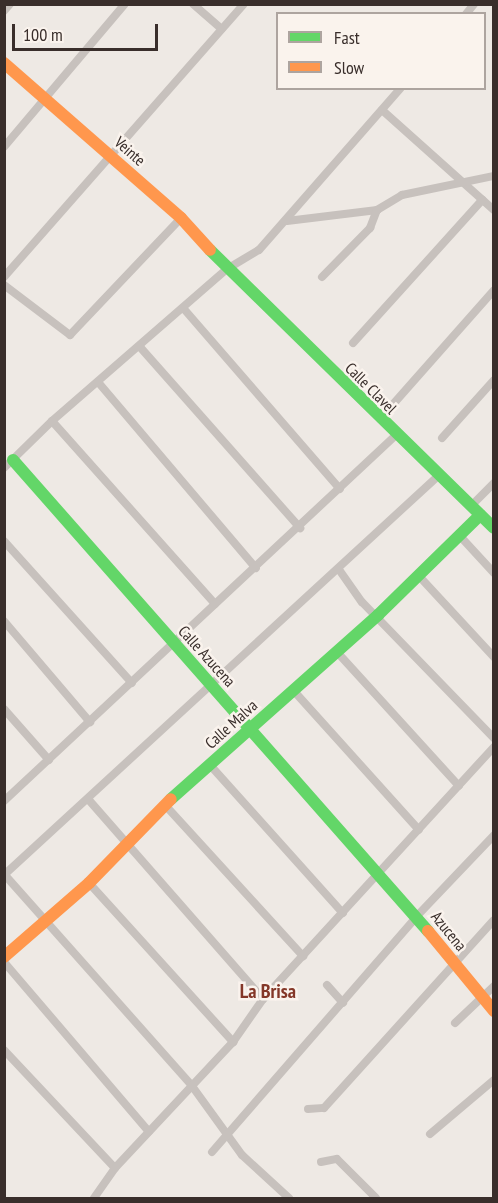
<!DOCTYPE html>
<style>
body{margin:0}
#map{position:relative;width:498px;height:1203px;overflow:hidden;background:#eee9e4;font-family:"PT Sans Narrow",sans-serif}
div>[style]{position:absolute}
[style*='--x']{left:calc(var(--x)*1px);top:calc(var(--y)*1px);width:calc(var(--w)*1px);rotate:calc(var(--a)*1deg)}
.street>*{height:8px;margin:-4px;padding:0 4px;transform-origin:4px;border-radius:4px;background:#c7c1bd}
.fast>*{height:12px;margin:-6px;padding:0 6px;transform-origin:6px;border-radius:6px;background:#63d668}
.slow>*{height:12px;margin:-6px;padding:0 6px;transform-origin:6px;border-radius:6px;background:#ff974d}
span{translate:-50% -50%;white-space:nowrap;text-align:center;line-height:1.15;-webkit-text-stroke:5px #faf3ed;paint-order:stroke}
.street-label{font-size:16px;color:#392e2b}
.quarter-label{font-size:20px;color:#843728;font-weight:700}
.frame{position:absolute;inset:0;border:6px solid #392e2b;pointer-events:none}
.legend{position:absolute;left:276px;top:12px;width:210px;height:78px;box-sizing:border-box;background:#faf3ed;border:2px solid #ada49f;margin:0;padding:8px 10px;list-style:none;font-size:18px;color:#392e2b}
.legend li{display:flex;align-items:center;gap:12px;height:30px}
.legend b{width:30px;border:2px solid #ada49f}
.scale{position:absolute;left:12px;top:24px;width:146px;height:27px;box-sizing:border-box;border:3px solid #392e2b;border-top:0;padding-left:8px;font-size:18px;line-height:21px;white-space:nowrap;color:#392e2b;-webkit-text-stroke:4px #faf3ed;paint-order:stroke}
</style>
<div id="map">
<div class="street">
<div style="--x:193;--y:4;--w:38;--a:41"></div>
<div style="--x:4;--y:11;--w:9;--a:-49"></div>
<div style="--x:466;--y:14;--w:13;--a:-51"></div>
<div style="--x:382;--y:110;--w:150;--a:41.8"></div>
<div style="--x:4;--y:147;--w:187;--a:-49.8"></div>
<div style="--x:287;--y:221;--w:91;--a:-7"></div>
<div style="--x:377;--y:210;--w:29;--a:-31"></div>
<div style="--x:402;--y:195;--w:94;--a:-11.7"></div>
<div style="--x:4;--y:277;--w:363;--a:-48.7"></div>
<div style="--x:322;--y:277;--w:69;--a:-45.6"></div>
<div style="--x:370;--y:228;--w:19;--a:-69"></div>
<div style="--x:4;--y:285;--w:83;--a:37.1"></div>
<div style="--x:70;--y:335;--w:161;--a:-46.5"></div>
<div style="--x:184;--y:309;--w:238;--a:49.1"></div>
<div style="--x:353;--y:343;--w:193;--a:-47.9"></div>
<div style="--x:140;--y:347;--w:242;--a:48.5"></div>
<div style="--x:98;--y:382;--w:244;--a:49.7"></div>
<div style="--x:380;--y:419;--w:172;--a:-48.5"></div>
<div style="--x:52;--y:421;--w:245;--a:48.3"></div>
<div style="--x:442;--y:438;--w:78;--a:-48.1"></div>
<div style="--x:4;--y:468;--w:67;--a:-44.4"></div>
<div style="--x:52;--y:421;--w:232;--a:-41"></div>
<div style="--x:227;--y:269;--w:37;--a:-31"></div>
<div style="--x:259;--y:250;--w:215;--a:-48.8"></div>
<div style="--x:471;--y:506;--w:33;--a:-45"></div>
<div style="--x:459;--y:535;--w:52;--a:47.4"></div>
<div style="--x:4;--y:541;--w:191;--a:48"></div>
<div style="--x:340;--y:571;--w:38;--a:55"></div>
<div style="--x:362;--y:602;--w:190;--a:45.9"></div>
<div style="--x:418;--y:575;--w:112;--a:47.2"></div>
<div style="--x:4;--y:621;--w:133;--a:49.6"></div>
<div style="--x:337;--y:652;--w:181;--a:47.7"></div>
<div style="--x:293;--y:690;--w:188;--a:48"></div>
<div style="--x:4;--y:709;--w:68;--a:48.6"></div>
<div style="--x:210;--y:765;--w:199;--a:48.1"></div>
<div style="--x:88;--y:799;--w:266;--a:48.8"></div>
<div style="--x:4;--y:801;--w:535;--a:-43.03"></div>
<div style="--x:165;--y:805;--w:205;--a:47.6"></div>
<div style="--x:4;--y:874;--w:283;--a:48.4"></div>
<div style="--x:192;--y:1086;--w:85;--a:54.1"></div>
<div style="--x:242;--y:1155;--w:64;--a:42.5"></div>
<div style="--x:4;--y:875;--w:590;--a:-42.59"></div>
<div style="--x:89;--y:883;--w:215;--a:47.8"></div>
<div style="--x:4;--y:962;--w:223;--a:49.5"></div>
<div style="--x:327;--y:985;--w:24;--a:48"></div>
<div style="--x:455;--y:1023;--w:54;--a:-43.5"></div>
<div style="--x:4;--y:1050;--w:162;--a:46.8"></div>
<div style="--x:308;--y:1109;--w:16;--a:-4"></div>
<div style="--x:324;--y:1108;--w:253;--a:-47.9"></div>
<div style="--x:430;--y:1134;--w:84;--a:-40.2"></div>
<div style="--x:212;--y:1152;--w:311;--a:-49"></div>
<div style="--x:416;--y:917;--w:113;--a:-46.4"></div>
<div style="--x:321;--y:1162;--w:16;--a:-11"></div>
<div style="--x:337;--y:1159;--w:55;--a:45"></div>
<div style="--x:94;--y:1198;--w:37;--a:-55"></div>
<div style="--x:115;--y:1168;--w:173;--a:-46.9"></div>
<div style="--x:233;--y:1042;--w:52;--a:-55.1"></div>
<div style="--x:263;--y:999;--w:342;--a:-47.5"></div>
</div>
<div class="fast">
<div style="--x:210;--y:250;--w:397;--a:44.4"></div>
<div style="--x:13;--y:460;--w:628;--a:48.62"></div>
<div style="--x:171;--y:799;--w:277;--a:-41.6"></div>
<div style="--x:378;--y:615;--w:143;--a:-44.4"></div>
</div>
<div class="slow">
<div style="--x:4;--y:63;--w:235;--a:41.2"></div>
<div style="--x:181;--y:218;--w:43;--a:47.8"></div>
<div style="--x:428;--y:931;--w:104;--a:50.5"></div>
<div style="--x:4;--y:957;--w:113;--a:-41"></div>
<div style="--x:89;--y:883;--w:117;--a:-45.7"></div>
</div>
<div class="street-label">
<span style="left:130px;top:151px;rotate:41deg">Veinte</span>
<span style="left:371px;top:388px;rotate:45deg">Calle Clavel</span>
<span style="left:207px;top:656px;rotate:48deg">Calle Azucena</span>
<span style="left:231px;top:724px;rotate:-42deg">Calle Malva</span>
<span style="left:449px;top:931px;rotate:51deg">Azucena</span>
</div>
<div class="quarter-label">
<span style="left:268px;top:991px">La Brisa</span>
</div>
<div class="frame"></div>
<ul class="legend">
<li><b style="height:8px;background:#63d668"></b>Fast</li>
<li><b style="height:8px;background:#ff974d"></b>Slow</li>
</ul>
<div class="scale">100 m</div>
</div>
